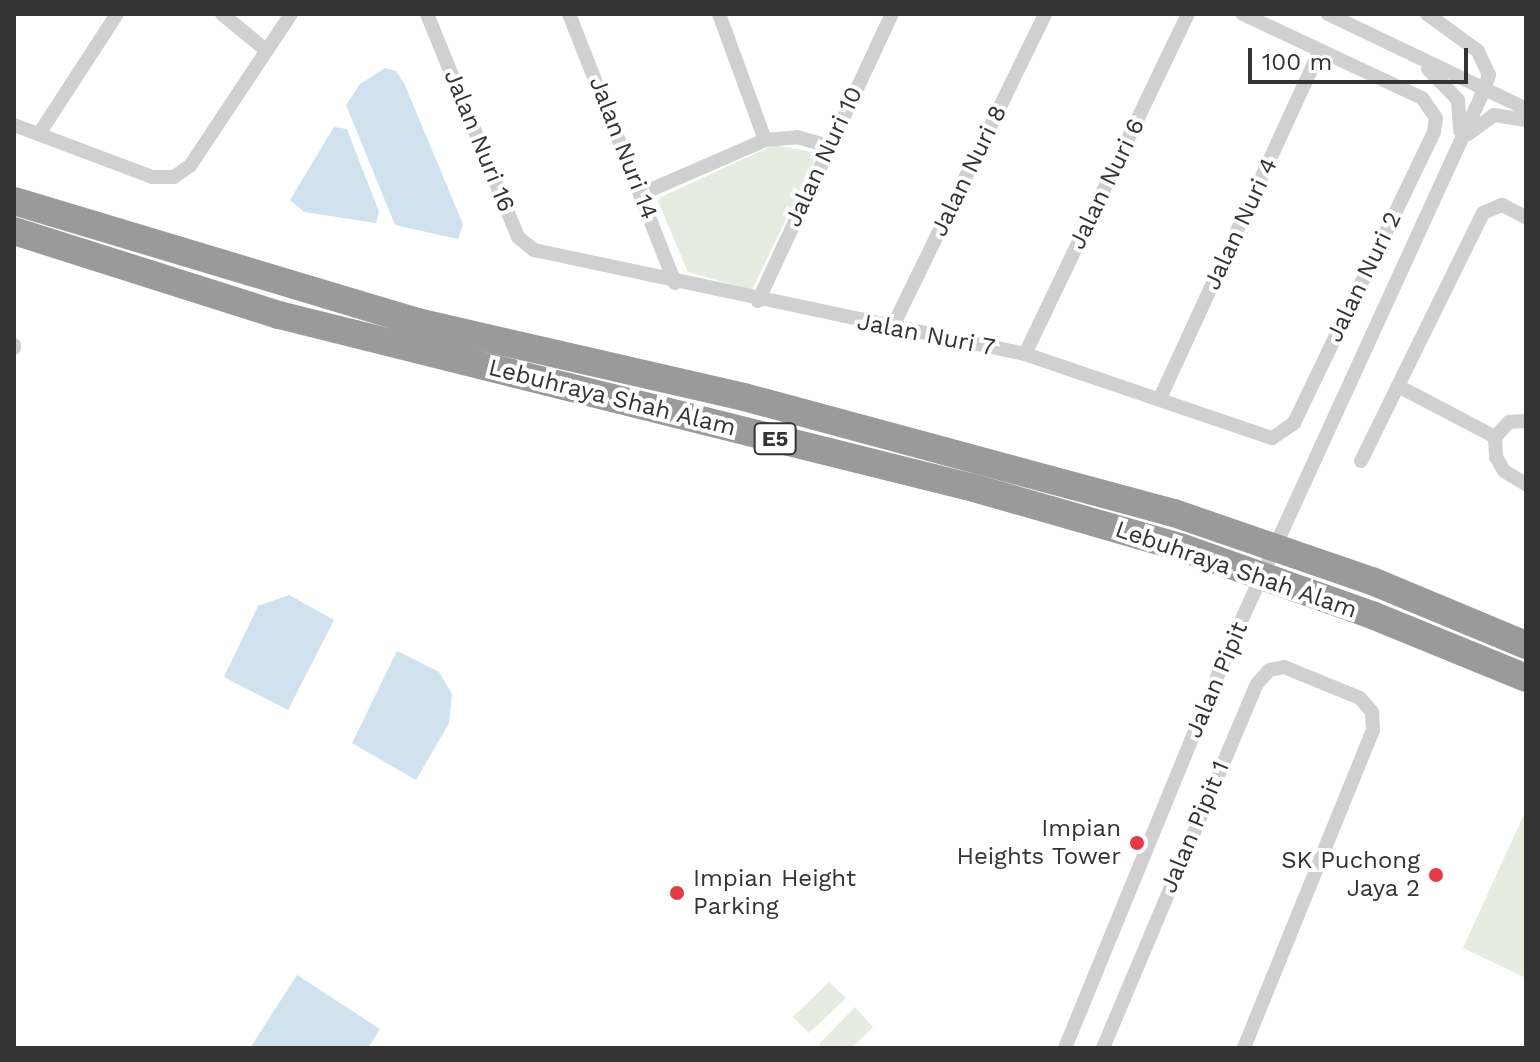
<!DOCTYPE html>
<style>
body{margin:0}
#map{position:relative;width:1540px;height:1062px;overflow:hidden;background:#fff;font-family:"Work Sans",sans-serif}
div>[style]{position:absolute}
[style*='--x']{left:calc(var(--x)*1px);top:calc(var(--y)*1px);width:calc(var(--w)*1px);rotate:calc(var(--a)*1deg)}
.green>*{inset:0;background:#e6ecdf}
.water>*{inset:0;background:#cfe2ee}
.street>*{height:14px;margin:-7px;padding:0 7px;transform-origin:7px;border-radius:7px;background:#d0d0d0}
.highway>*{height:28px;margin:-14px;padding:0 14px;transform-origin:14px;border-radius:14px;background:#9a9a9a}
.dots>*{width:22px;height:22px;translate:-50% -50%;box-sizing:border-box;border:4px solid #fff;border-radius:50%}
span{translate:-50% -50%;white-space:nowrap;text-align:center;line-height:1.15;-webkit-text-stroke:8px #fff;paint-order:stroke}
.shield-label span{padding:2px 6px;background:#fff;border:2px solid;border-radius:6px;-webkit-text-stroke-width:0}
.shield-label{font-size:22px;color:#333;font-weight:700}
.street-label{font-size:24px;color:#333}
.poi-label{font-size:24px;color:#333}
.right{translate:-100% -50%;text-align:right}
.left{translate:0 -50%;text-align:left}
.frame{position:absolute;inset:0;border:16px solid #333;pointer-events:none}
.scale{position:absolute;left:1248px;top:48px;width:220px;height:36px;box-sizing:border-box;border:4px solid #333;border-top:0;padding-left:10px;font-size:24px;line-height:28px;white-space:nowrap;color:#333;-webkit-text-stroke:6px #fff;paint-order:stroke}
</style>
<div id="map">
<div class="green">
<div style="clip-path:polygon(774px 145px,818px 153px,752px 290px,688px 272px,657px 199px)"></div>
<div style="clip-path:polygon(1526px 810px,1526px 978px,1463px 948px)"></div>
<div style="clip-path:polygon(829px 982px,846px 998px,809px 1033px,793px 1017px)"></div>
<div style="clip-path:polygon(855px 1007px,873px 1027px,852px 1048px,823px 1048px,819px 1044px)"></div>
</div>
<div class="water">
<div style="clip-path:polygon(385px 68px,396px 71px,404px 83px,463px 224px,458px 239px,395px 225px,346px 105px,360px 84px)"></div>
<div style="clip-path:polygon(334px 127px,347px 129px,379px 212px,376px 223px,304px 212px,290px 200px)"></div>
<div style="clip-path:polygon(289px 595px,334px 620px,288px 710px,224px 677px,258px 606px)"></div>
<div style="clip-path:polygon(397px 651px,439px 672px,452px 694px,449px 723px,416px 780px,352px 743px)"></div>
<div style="clip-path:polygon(297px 975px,380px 1029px,368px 1048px,250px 1048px)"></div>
</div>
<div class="street">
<div style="--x:222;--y:14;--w:58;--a:39.4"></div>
<div style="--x:427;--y:14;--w:241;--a:67.8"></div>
<div style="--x:518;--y:237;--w:21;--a:39"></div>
<div style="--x:534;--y:250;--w:502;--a:11.96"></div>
<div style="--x:1025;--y:354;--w:261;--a:18.8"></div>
<div style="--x:1272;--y:438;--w:27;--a:-34"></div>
<div style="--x:1294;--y:423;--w:323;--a:-64.3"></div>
<div style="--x:1434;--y:132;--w:14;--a:-82"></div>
<div style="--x:1436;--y:118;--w:24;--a:-125"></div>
<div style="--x:1422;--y:98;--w:198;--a:-154.9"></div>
<div style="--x:569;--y:14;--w:289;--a:68.5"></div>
<div style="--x:719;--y:14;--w:134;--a:69.9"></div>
<div style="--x:1328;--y:14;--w:220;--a:25.6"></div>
<div style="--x:1428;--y:69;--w:43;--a:45.9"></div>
<div style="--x:1458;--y:100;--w:31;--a:86"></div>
<div style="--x:14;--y:125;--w:147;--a:20.6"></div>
<div style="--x:152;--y:177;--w:22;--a:0"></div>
<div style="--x:174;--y:177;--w:19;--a:-35"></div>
<div style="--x:190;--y:166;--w:182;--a:-56.4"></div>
<div style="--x:39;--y:134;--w:143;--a:-57"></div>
<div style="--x:1468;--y:134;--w:32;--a:-36"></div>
<div style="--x:1494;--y:115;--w:32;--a:9"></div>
<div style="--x:641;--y:194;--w:135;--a:-23.5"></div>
<div style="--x:765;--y:140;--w:32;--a:-5"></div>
<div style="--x:797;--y:137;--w:32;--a:16"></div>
<div style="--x:758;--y:301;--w:317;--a:-65"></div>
<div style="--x:892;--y:328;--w:349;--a:-64"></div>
<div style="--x:14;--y:345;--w:3;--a:90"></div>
<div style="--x:1025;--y:354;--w:377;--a:-64.4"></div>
<div style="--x:1398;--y:386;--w:110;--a:27.7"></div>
<div style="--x:1161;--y:396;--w:380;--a:-65.3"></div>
<div style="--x:1526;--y:421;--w:17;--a:177"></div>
<div style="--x:1509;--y:422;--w:21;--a:133"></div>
<div style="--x:1495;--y:437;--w:20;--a:87"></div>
<div style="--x:1496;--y:457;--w:16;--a:60"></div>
<div style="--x:1504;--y:471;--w:26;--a:31"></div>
<div style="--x:1361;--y:461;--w:276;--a:-63.8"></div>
<div style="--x:1483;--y:213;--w:21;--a:-23"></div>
<div style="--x:1502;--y:205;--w:27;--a:27"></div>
<div style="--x:1065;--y:1048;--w:450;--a:-67.7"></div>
<div style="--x:1236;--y:632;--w:596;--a:-65.41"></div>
<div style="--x:1484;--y:90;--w:16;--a:-72"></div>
<div style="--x:1489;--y:75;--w:26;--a:-115"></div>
<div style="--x:1478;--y:51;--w:63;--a:-144"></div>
<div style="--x:1103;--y:1048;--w:395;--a:-67.1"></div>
<div style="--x:1257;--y:684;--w:18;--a:-49"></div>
<div style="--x:1269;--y:670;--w:15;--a:-11"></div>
<div style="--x:1284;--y:667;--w:82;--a:22.2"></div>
<div style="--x:1360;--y:698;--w:18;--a:49"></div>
<div style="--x:1372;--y:712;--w:18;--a:87"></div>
<div style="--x:1373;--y:730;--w:343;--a:112.1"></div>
</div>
<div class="highway">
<div style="--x:14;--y:201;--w:421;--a:16.7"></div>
<div style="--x:417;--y:322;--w:335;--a:12.9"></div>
<div style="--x:744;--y:397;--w:445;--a:15.1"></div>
<div style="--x:1174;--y:513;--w:209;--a:19"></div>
<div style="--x:1372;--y:581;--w:167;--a:22.6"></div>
<div style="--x:14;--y:231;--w:278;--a:17.6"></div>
<div style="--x:279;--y:315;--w:716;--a:13.98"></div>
<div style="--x:974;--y:488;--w:214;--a:16"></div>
<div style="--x:1180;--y:547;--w:204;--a:19.5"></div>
<div style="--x:1372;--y:615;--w:166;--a:22.2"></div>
</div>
<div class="dots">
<div style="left:1137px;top:843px;background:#e63946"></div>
<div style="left:1436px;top:875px;background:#e63946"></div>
<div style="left:677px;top:893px;background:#e63946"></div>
</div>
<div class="shield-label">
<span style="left:775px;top:439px">E5</span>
</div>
<div class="street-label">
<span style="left:479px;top:141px;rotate:68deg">Jalan Nuri 16</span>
<span style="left:623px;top:148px;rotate:69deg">Jalan Nuri 14</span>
<span style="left:824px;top:157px;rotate:-65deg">Jalan Nuri 10</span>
<span style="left:969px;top:171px;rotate:-64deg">Jalan Nuri 8</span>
<span style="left:1107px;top:184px;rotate:-64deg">Jalan Nuri 6</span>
<span style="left:1241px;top:224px;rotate:-65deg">Jalan Nuri 4</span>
<span style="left:1364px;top:277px;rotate:-64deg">Jalan Nuri 2</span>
<span style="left:926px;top:335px;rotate:11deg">Jalan Nuri 7</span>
<span style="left:612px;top:398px;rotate:14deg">Lebuhraya Shah Alam</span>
<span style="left:1236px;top:570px;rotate:19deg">Lebuhraya Shah Alam</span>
<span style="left:1217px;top:680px;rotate:-67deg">Jalan Pipit</span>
<span style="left:1195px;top:827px;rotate:-67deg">Jalan Pipit 1</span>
</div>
<div class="poi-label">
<span class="right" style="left:1121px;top:843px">Impian<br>Heights Tower</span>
<span class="right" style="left:1420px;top:875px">SK Puchong<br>Jaya 2</span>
<span class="left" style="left:693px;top:893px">Impian Height<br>Parking</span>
</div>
<div class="frame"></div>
<div class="scale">100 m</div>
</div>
